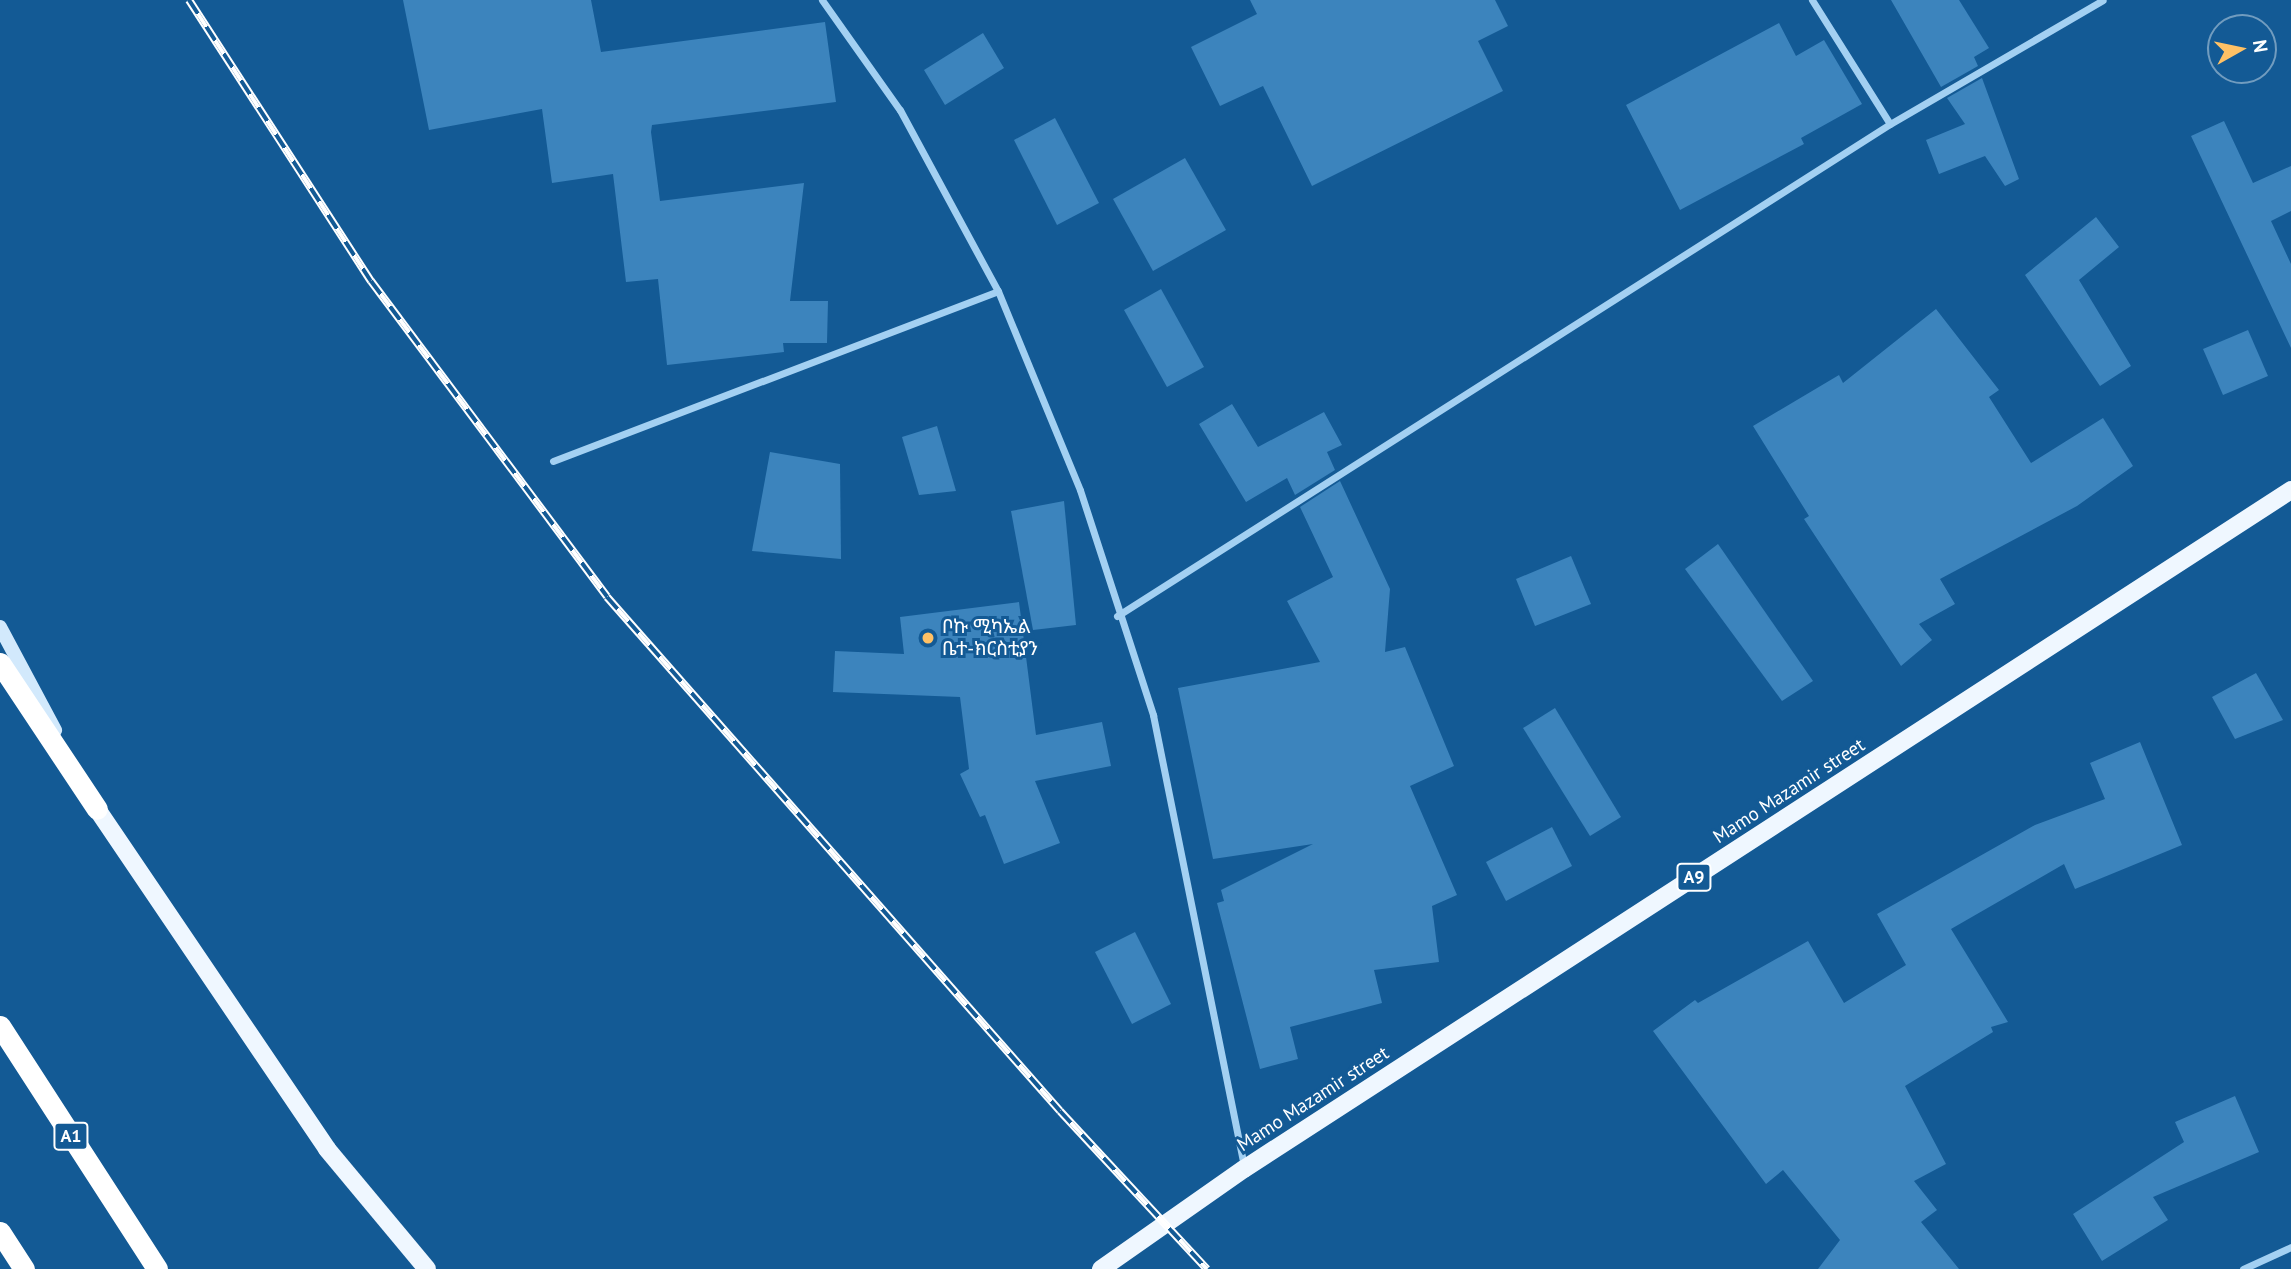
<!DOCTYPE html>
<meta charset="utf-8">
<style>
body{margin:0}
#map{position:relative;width:2291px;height:1269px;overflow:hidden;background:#135a95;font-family:"PT Sans","Noto Sans Ethiopic",sans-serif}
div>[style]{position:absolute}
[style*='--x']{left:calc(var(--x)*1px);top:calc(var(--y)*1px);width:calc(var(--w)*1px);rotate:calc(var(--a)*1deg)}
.building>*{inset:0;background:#3c84bd}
.street>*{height:7px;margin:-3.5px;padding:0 3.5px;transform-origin:3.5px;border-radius:3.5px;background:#a3d0f2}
.secondary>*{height:14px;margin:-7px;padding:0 7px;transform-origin:7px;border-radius:7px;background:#d2e9fc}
.primary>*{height:18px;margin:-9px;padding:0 9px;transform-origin:9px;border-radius:9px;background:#eff7ff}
.highway>*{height:21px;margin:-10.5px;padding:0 10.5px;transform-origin:10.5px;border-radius:10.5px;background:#fff}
.rail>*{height:8px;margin-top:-4px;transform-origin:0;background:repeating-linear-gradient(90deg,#135a95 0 16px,#fff 0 32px);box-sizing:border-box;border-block:2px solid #fff}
.dots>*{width:19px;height:19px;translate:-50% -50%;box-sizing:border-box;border:4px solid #135a95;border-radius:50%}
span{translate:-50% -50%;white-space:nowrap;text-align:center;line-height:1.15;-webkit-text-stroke:6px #135a95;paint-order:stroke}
.shield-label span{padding:2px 5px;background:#135a95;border:2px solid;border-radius:5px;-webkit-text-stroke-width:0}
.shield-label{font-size:18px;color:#fff;font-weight:700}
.poi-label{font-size:19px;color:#fff}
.left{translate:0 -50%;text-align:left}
.street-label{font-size:19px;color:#fff}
.north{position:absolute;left:2207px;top:14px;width:70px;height:70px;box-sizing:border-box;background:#135a95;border:2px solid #719cbf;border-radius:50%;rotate:81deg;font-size:19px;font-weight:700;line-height:28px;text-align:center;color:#fff}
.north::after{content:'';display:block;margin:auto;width:24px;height:32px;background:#ffc165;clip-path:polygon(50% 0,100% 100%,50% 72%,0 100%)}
</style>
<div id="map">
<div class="building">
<div style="clip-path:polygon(403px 0,591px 0,601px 52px,825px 22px,836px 102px,652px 125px,651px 132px,660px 201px,804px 183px,790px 301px,828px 301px,827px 343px,783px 343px,784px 352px,667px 365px,658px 279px,626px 282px,613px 174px,552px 183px,542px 109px,429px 130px)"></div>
<div style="clip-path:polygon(1250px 0,1495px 0,1508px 26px,1478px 41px,1503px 91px,1312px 186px,1263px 86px,1220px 106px,1191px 47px,1257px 14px)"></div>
<div style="clip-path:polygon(1891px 0,1959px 0,1989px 48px,1974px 57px,1978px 66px,1941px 87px)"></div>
<div style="clip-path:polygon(1779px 23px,1796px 56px,1824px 40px,1862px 104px,1801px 138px,1804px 144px,1680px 210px,1626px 105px)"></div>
<div style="clip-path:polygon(983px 33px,1004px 68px,945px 105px,924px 70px)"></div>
<div style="clip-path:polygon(1982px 78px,2019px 179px,2005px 186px,1985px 156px,1939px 174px,1926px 140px,1965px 124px,1947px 98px)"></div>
<div style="clip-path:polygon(1055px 118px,1099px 203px,1057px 225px,1014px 140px)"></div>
<div style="clip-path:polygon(2224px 121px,2253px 183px,2291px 166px,2291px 211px,2271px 221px,2291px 264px,2291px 348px,2191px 136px)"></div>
<div style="clip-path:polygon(1185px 158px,1226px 230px,1153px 271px,1113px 199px)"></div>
<div style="clip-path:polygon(2096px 217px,2119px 247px,2079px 280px,2131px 366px,2100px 386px,2025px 275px)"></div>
<div style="clip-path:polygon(1161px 289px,1204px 367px,1167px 387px,1124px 310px)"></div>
<div style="clip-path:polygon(1936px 309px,1999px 390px,1989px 397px,2031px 463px,2103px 418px,2133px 466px,2077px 506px,1940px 579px,1955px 604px,1919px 624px,1932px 640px,1901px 666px,1804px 519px,1809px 516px,1753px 426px,1839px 375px,1843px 383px)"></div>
<div style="clip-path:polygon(2248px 330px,2268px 376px,2223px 395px,2203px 349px)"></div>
<div style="clip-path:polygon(1232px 404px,1258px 447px,1324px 412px,1342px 445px,1327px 452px,1335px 470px,1295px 495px,1287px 478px,1246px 502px,1199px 424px)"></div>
<div style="clip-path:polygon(937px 426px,956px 491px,919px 495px,902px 437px)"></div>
<div style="clip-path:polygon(770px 452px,840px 464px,841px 559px,752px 551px)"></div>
<div style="clip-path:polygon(1340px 481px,1390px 589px,1385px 652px,1405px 647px,1454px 766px,1410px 786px,1457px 895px,1432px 906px,1439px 962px,1374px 970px,1382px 1003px,1290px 1027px,1298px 1059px,1260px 1069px,1217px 903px,1224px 901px,1221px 890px,1313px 844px,1213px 859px,1178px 688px,1320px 662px,1287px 601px,1333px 577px,1300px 507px)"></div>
<div style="clip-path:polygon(1064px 501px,1076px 625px,1033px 630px,1011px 511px)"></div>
<div style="clip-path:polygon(1718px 544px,1813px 681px,1782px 701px,1685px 569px)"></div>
<div style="clip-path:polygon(1571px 556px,1591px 604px,1535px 626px,1516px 579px)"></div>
<div style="clip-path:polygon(1019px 602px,1036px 735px,1102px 722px,1111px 766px,1035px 781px,1060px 843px,1004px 864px,985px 815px,980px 817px,960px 774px,969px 769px,960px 697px,833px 692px,835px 651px,904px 654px,900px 617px)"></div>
<div style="clip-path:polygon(2256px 673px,2283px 720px,2235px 739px,2212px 697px)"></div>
<div style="clip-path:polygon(1555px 708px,1621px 817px,1590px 836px,1523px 728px)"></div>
<div style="clip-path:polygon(2140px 742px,2182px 845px,2075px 889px,2064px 864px,1951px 929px,2008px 1022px,1991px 1027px,1993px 1032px,1905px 1086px,1946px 1164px,1914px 1181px,1937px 1210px,1921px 1222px,1959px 1269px,1818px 1269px,1840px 1240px,1783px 1170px,1766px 1184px,1653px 1031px,1695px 1000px,1698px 1003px,1808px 941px,1844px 1003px,1906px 965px,1877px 914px,2035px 825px,2105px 799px,2090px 763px)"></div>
<div style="clip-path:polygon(1552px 827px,1572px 866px,1506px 901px,1486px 862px)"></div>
<div style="clip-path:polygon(1135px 932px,1171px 1004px,1132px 1024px,1095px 952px)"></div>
<div style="clip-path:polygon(2235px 1096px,2259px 1152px,2153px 1197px,2168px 1220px,2102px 1261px,2073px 1214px,2184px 1142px,2175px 1122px)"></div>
</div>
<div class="street">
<div style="--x:822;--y:0;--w:135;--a:54.7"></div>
<div style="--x:900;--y:110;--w:206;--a:61.6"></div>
<div style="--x:998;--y:291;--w:215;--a:67.6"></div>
<div style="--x:1080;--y:490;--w:237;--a:72"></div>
<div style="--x:1153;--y:715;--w:462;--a:78.6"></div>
<div style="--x:1812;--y:0;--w:146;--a:57.8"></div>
<div style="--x:553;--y:461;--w:476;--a:-20.9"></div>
<div style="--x:1117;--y:616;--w:916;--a:-32.48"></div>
<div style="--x:1890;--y:124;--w:246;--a:-30.2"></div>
<div style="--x:2243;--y:1269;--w:53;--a:-24.6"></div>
</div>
<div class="secondary">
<div style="--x:0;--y:627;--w:117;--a:61.9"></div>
</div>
<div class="primary">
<div style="--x:97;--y:809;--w:410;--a:55.9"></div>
<div style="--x:327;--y:1149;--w:156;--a:50.2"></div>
<div style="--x:1101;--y:1269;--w:174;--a:-35"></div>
<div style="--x:1244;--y:1169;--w:1248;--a:-32.96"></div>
</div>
<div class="highway">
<div style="--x:0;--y:663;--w:175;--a:56.4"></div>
<div style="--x:0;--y:1026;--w:289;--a:57.1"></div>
<div style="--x:0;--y:1232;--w:44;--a:57"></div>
</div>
<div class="rail">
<div style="--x:189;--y:0;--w:335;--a:57.1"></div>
<div style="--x:371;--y:281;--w:394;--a:53.2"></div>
<div style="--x:607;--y:597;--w:685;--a:48.61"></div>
<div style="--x:1060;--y:1111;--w:216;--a:47.1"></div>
</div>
<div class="dots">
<div style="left:928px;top:638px;background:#ffc165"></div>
</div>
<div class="shield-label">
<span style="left:1694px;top:877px">A9</span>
<span style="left:71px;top:1136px">A1</span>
</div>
<div class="poi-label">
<span class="left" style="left:942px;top:638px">ቦኩ ሚካኤል<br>ቤተ-ክርስቲያን</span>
</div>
<div class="street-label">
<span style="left:1789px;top:791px;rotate:-33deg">Mamo Mazamir street</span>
<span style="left:1313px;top:1099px;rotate:-33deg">Mamo Mazamir street</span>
</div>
<div class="north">N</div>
</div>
